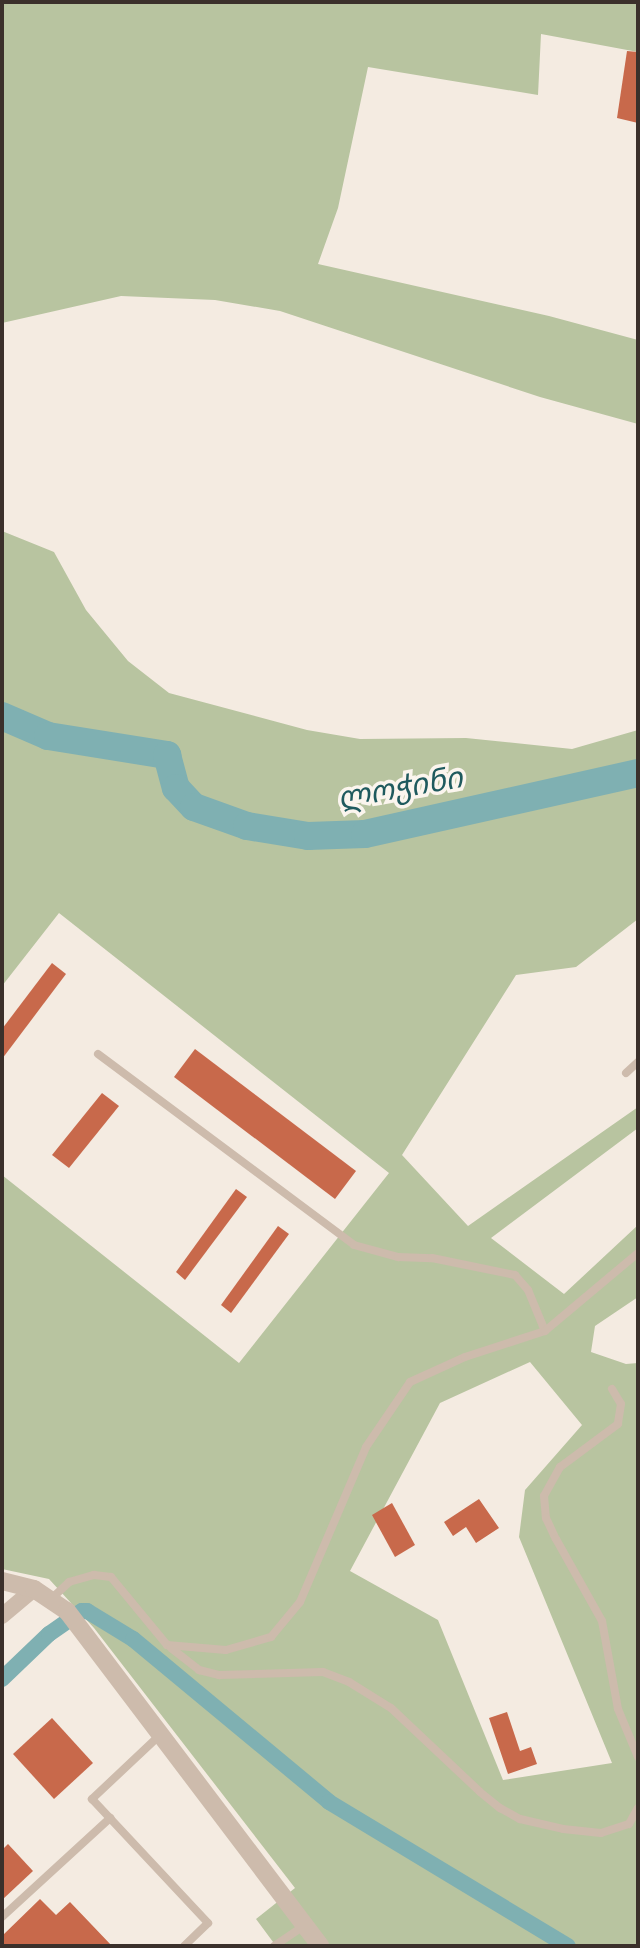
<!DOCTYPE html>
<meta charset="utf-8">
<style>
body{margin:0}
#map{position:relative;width:640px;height:1948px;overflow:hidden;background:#f4ebe1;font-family:"Alegreya Sans","Noto Sans Georgian",sans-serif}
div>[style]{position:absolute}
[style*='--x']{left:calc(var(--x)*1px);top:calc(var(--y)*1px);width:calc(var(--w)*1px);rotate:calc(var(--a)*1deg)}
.green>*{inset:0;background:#b8c4a0}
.canal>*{height:16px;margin:-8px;padding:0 8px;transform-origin:8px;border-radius:8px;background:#7fb0b2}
.river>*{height:28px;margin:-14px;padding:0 14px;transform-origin:14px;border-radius:14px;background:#7fb0b2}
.building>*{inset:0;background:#c8694b}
.service>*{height:8px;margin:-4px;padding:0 4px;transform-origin:4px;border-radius:4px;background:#cdbbac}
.minor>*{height:16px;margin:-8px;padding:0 8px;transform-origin:8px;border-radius:8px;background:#cdbbac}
.tertiary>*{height:18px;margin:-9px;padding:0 9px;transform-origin:9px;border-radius:9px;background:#cdbbac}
span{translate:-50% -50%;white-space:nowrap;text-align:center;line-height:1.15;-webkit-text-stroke:7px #fbf5ee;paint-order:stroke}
.water-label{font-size:30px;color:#1f5a5e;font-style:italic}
.frame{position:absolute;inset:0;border:4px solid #3b302b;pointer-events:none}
</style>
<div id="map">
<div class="green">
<div style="clip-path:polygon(2px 2px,638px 2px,638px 52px,541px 34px,538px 95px,368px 67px,338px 208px,318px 264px,549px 316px,638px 340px,638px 424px,540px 397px,280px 311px,215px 300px,121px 296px,2px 323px)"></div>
<div style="clip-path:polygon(evenodd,2px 531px,54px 552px,86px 610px,128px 661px,169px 693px,307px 730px,360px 739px,466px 738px,572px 749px,638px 730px,638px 919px,576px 967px,516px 975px,402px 1155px,468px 1226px,638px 1107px,638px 1128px,491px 1238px,564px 1294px,638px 1225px,638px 1297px,595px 1326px,591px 1352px,626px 1364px,638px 1363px,638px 1946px,276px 1946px,256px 1919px,295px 1888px,94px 1628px,49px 1579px,2px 1569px,2px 1175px,239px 1363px,389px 1173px,59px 913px,2px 986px,2px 531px,530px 1362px,582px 1425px,525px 1490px,519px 1537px,612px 1763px,503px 1780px,438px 1620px,350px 1571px,440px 1403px,530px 1362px)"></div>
</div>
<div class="canal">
<div style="--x:2;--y:1679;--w:65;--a:-43.8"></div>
<div style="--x:49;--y:1634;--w:40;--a:-34.9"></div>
<div style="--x:82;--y:1611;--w:5;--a:0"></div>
<div style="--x:87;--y:1611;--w:54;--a:31.3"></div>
<div style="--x:133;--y:1639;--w:255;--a:39.7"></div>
<div style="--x:329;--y:1802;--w:279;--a:31.1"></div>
</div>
<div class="river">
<div style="--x:2;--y:716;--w:50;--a:23.5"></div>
<div style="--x:48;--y:736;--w:121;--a:9.1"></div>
<div style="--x:167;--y:755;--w:34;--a:75"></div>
<div style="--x:176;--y:788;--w:26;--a:47"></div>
<div style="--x:194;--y:807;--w:56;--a:19.7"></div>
<div style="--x:247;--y:826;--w:62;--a:9.3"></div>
<div style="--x:308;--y:836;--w:57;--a:-2"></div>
<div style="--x:365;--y:834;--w:280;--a:-12.6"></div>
</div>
<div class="building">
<div style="clip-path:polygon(627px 51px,638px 52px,638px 123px,617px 118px)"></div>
<div style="clip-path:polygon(52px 963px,66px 974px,2px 1059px,2px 1029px)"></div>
<div style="clip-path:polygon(195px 1049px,356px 1171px,335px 1199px,174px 1077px)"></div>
<div style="clip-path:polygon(102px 1093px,119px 1106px,69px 1168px,52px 1155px)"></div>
<div style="clip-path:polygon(236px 1189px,247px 1197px,185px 1280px,176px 1272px)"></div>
<div style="clip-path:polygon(278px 1226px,289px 1234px,231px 1313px,221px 1305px)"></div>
<div style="clip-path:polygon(479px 1499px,499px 1528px,476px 1543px,466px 1527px,453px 1536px,444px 1522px)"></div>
<div style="clip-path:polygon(392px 1503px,415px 1545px,395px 1557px,372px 1515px)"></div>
<div style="clip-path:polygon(507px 1712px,520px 1751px,531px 1747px,537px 1764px,508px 1774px,489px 1718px)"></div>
<div style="clip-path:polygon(52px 1718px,93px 1763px,54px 1799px,13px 1754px)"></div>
<div style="clip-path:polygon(8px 1844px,33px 1871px,2px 1900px,2px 1850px)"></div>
<div style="clip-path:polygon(40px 1899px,56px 1915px,70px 1902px,112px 1946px,2px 1946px,2px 1936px)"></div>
</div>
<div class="service">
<div style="--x:98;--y:1054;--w:319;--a:36.7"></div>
<div style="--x:354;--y:1245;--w:46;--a:15.3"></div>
<div style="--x:398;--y:1257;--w:34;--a:2"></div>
<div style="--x:432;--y:1258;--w:85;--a:11.6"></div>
<div style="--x:515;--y:1275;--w:20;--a:49"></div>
<div style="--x:528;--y:1290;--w:44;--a:67.5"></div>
<div style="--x:626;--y:1073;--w:16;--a:-43"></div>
<div style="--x:612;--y:1389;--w:17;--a:59"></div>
<div style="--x:621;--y:1404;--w:20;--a:99"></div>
<div style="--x:618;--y:1424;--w:72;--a:143.4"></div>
<div style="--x:560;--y:1467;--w:33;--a:119"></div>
<div style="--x:544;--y:1496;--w:22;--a:85"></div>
<div style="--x:546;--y:1518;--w:23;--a:65"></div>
<div style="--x:556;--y:1539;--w:94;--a:60.7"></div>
<div style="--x:602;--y:1621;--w:89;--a:79.7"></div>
<div style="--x:618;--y:1709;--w:52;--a:67.4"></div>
<div style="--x:51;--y:1599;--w:25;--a:-43"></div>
<div style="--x:69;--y:1582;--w:26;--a:-16"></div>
<div style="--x:94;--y:1575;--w:17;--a:7"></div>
<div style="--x:111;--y:1577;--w:88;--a:50.5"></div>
<div style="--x:167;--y:1645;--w:59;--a:4.8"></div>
<div style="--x:226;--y:1650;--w:47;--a:-16.1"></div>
<div style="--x:271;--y:1637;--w:45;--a:-50.4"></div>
<div style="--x:300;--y:1602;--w:168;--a:-66.9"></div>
<div style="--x:366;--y:1447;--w:78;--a:-55.9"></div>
<div style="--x:410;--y:1382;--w:60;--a:-24.4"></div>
<div style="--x:465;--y:1357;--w:84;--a:-18"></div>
<div style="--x:545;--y:1331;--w:121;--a:-40"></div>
<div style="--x:171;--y:1648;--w:36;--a:38"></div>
<div style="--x:199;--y:1670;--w:21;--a:14"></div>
<div style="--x:219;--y:1675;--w:104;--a:-1.7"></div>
<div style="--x:323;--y:1672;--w:28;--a:21"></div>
<div style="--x:349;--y:1682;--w:49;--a:31.8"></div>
<div style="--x:391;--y:1708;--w:122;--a:43.3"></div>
<div style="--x:480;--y:1792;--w:26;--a:39"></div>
<div style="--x:500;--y:1808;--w:23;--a:29"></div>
<div style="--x:520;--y:1819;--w:44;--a:13.1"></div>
<div style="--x:563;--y:1829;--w:38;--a:6"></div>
<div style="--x:601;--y:1833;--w:29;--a:-18"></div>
<div style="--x:629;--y:1824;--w:18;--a:-61"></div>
<div style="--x:161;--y:1734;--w:95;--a:136.7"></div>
<div style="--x:92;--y:1799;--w:170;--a:46.9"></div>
<div style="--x:208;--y:1923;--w:33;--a:136"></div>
<div style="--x:2;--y:1917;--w:147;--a:-42.5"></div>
<div style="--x:274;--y:1946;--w:37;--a:-34"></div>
</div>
<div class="minor">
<div style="--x:2;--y:1616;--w:42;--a:-40.2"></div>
</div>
<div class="tertiary">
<div style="--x:2;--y:1581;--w:33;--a:14"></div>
<div style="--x:34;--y:1589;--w:40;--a:34"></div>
<div style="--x:67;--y:1611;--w:420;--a:52.9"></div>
</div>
<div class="water-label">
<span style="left:400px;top:789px;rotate:-10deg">ლოჭინი</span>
</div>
<div class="frame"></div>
</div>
